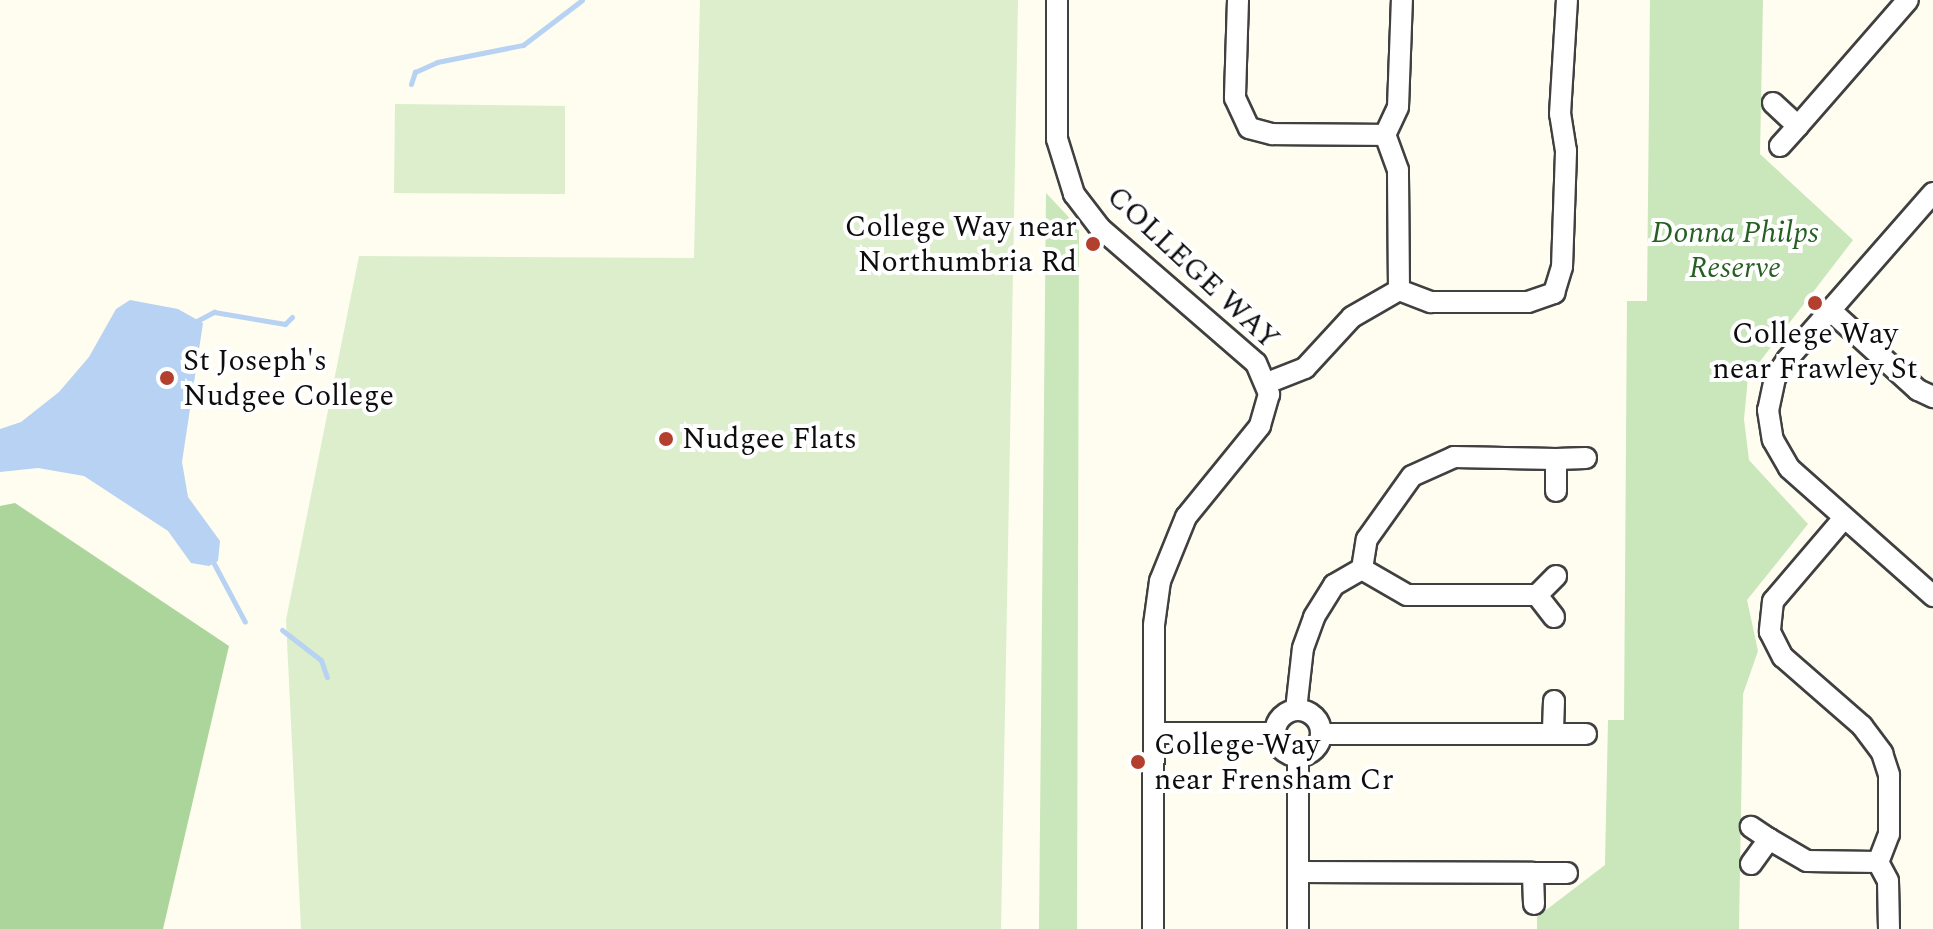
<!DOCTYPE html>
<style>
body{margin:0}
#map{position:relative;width:1933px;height:929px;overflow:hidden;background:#fefdef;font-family:Spectral,serif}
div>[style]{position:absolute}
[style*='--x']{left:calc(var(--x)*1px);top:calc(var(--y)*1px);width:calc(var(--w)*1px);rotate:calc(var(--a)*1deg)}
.green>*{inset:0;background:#cae6bb}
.forest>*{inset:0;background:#acd59b}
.pitch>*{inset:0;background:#dceecc}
.water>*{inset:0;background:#b7d2f2}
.stream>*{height:5px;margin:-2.5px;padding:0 2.5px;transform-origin:2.5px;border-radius:2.5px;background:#b7d2f2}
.roads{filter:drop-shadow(2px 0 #404040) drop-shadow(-2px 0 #404040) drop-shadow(0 2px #404040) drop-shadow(0 -2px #404040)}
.street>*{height:20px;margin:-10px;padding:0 10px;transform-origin:10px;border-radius:10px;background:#fff}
.street>.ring{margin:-10px;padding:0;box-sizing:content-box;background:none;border:20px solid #fff;border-radius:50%}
.dots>*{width:22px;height:22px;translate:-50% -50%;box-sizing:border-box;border:4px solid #fff;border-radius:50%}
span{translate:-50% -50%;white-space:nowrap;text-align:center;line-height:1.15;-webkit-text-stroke:8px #fff;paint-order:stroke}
.poi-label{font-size:30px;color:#0d0d0d}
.right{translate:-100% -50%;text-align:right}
.left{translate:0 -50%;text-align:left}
.park-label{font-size:30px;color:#256022;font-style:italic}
.street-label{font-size:30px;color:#0d0d0d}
</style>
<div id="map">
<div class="green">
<div style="clip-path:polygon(1650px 0,1763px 0,1760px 154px,1853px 240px,1748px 377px,1744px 419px,1749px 460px,1808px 524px,1747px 600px,1758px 651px,1743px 694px,1739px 929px,1537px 929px,1537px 917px,1605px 865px,1608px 720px,1624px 720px,1627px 301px,1647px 301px)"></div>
<div style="clip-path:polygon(1046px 193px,1079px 228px,1077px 929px,1039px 929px)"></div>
</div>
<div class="forest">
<div style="clip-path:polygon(15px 503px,229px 646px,163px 929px,0 929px,0 506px)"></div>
</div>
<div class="pitch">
<div style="clip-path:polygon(700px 0,1018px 0,1001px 929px,301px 929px,286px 620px,359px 256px,694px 258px)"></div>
<div style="clip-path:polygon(395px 104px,565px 106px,565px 194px,394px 193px)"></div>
</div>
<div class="water">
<div style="clip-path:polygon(130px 300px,178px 309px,203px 323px,182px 462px,188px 497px,220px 541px,218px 561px,209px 566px,191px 563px,168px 531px,84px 476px,38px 468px,0 472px,0 429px,21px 422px,59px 392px,89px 357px,116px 309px)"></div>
</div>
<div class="stream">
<div style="--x:411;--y:84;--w:13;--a:-72"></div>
<div style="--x:415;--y:72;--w:24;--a:-24"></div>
<div style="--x:437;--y:62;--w:88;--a:-11.2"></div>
<div style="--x:523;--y:45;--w:74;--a:-37.3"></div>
<div style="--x:193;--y:323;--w:24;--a:-28"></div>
<div style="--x:214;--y:312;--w:72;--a:9.6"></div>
<div style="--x:285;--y:324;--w:10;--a:-45"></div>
<div style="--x:211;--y:558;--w:72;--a:62"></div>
<div style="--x:282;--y:630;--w:49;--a:37.6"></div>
<div style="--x:321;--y:660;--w:18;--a:71"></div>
</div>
<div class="roads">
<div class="street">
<div style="--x:1057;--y:0;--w:139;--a:90"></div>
<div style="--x:1057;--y:139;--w:58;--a:72.8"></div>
<div style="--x:1074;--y:194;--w:43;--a:52.6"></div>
<div style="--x:1100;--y:228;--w:206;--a:40.9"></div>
<div style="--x:1256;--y:363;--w:34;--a:67"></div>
<div style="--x:1269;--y:394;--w:33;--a:106"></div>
<div style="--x:1260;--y:426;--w:117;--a:129.1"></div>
<div style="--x:1186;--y:517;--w:69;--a:112.1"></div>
<div style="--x:1160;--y:581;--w:44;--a:97.8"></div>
<div style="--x:1154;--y:625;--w:304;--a:90.2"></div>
<div style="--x:1238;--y:0;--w:98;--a:91.8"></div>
<div style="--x:1235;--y:98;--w:33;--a:65"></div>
<div style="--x:1249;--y:128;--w:24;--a:15"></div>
<div style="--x:1272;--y:134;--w:113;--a:0.5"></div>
<div style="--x:1773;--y:103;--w:34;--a:43"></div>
<div style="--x:1798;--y:126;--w:27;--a:132"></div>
<div style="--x:1798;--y:126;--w:167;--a:-48.9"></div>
<div style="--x:1933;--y:193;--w:222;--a:131.2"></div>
<div style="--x:1787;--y:360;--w:22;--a:124"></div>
<div style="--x:1775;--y:378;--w:33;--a:102"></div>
<div style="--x:1768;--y:410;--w:30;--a:81"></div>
<div style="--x:1773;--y:440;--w:32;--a:60"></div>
<div style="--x:1789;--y:468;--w:193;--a:41.6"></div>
<div style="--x:1399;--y:290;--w:120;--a:-90.5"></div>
<div style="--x:1398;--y:170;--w:37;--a:-110"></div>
<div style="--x:1385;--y:135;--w:31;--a:-65"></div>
<div style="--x:1398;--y:107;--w:107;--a:-87.9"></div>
<div style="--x:1830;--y:310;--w:119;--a:42.3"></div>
<div style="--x:1918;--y:390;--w:17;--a:25"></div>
<div style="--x:1267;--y:383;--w:41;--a:-21.5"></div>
<div style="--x:1305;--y:368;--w:69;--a:-47.3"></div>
<div style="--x:1352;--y:317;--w:54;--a:-29.9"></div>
<div style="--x:1399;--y:290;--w:34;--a:21"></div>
<div style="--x:1431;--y:302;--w:97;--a:0"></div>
<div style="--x:1528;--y:302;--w:28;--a:-19"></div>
<div style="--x:1554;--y:293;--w:27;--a:-73"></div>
<div style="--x:1562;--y:267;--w:116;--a:-88"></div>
<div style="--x:1566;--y:151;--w:37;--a:-99"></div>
<div style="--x:1560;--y:114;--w:114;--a:-86.5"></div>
<div style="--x:1556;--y:491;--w:32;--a:-90"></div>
<div style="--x:1556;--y:459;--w:30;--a:-2"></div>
<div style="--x:1844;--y:518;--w:109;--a:130.5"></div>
<div style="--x:1773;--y:601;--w:31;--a:96"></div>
<div style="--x:1770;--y:632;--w:28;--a:63"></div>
<div style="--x:1783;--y:657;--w:105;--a:41.1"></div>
<div style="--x:1862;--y:726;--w:34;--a:53"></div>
<div style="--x:1882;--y:753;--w:23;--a:72"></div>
<div style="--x:1889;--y:775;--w:59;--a:90"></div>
<div style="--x:1889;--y:834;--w:30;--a:111"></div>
<div style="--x:1878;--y:862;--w:21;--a:62"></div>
<div style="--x:1888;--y:881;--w:48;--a:88.8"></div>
<div style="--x:1362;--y:569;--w:52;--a:30"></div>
<div style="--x:1407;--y:595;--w:130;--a:0"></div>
<div style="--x:1554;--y:617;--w:28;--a:-128"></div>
<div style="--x:1537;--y:595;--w:27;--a:-45"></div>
<div style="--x:1554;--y:701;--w:33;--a:92"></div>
<div style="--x:1553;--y:734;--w:33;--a:0"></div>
<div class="ring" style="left:1275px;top:710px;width:26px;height:26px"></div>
<div style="--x:1296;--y:710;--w:62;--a:-83.6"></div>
<div style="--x:1303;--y:648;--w:33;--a:-70"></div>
<div style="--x:1314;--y:617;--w:38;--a:-58"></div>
<div style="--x:1334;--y:585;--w:32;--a:-30"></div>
<div style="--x:1362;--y:569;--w:30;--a:-81"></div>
<div style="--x:1367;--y:539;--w:77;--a:-54.5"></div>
<div style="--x:1412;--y:476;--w:46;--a:-24.3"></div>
<div style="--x:1454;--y:457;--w:102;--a:1.1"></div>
<div style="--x:1154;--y:733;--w:121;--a:0"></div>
<div style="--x:1322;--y:734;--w:231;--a:0"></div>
<div style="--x:1769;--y:839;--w:44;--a:30.1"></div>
<div style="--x:1807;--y:861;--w:71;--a:0.8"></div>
<div style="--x:1751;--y:864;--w:31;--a:-54"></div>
<div style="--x:1769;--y:839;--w:22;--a:-146"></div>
<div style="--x:1298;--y:872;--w:235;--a:0.2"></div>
<div style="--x:1534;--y:904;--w:31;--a:-92"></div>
<div style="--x:1533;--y:873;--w:34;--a:0"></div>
<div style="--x:1298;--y:929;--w:172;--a:-90"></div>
</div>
</div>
<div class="dots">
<div style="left:1093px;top:244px;background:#b33f2f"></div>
<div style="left:1815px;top:303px;background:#b33f2f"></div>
<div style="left:167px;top:378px;background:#b33f2f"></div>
<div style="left:666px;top:439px;background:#b33f2f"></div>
<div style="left:1138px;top:762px;background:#b33f2f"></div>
</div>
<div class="poi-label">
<span class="right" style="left:1077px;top:244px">College Way near<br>Northumbria Rd</span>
<span style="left:1815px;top:351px">College Way<br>near Frawley St</span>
<span class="left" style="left:183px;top:378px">St Joseph's<br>Nudgee College</span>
<span class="left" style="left:682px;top:439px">Nudgee Flats</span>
<span class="left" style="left:1154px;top:762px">College Way<br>near Frensham Cr</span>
</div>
<div class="park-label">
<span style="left:1735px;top:250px">Donna Philps<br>Reserve</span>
</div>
<div class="street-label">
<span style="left:1193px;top:268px;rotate:43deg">COLLEGE WAY</span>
</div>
</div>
